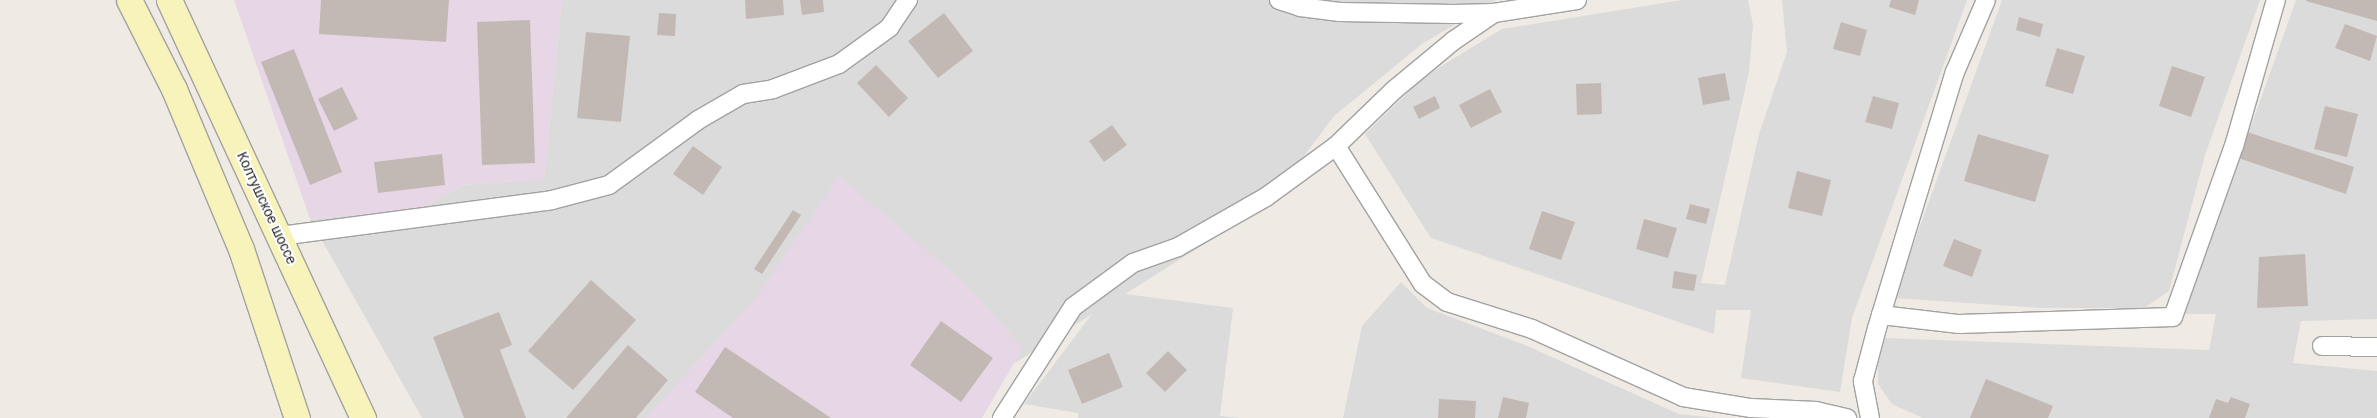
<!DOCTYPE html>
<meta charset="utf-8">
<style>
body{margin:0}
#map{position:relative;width:2377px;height:418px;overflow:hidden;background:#efeae4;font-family:Helvetica,sans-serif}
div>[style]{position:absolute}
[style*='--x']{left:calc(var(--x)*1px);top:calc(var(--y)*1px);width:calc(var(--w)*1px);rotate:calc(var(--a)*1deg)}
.residential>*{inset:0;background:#dcdbdb}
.industrial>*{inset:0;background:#e7d7e6}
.building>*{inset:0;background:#c3b9b4}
.roads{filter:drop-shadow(1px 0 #a2a2a2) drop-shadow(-1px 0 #a2a2a2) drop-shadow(0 1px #a2a2a2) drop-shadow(0 -1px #a2a2a2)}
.minor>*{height:18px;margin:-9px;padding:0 9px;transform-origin:9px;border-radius:9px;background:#fff}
.secondary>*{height:25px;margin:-12.5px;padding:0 12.5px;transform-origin:12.5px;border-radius:12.5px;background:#f7f3ba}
span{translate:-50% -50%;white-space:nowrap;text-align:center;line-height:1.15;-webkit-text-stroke:4px #fff;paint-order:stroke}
.street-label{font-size:14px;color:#1e1e1e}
</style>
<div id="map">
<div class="residential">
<div style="clip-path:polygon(562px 0,1496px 0,1422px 44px,1334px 116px,1268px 204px,1125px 294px,1233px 308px,1220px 416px,1241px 418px,1078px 418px,1078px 413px,1024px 404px,1092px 314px,982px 384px,966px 418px,422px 418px,310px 219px,421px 209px,464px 185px,544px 179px)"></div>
<div style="clip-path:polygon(1682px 0,1748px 0,1753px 25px,1749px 72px,1701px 283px,1725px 285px,1759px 134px,1787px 52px,1782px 0,1967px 0,1852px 318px,1840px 392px,1741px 378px,1751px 310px,1716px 310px,1714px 334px,1431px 238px,1365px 134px,1425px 76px,1502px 29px)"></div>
<div style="clip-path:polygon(2002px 0,2260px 0,2205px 155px,2169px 291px,2144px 308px,2042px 308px,1894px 298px)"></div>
<div style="clip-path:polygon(2296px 0,2377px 0,2377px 319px,2301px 321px,2293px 363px,2377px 371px,2377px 418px,1923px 418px,1892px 404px,1878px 384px,1878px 365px,1885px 338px,2209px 350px,2216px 314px,2184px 314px)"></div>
<div style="clip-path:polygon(1401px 282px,1427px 308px,1525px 345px,1679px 414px,1716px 418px,1343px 418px,1362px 326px)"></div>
</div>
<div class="industrial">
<div style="clip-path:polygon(234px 0,562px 0,544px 179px,464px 185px,421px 209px,310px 219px)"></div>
<div style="clip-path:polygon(839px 176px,963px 282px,1023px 348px,982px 418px,646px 418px,760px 293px)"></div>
</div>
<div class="building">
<div style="clip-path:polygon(321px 0,449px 0,446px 42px,319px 34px)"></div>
<div style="clip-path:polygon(745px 0,783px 0,784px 15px,746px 19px)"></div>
<div style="clip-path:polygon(800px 0,823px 0,824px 12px,802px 15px)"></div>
<div style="clip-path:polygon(1891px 0,1919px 0,1915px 15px,1889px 7px)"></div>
<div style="clip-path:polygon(2306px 0,2377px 0,2377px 21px,2306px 1px)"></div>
<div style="clip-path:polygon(659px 13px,676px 14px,675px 36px,657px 35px)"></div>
<div style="clip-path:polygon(944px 13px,973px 51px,938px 78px,908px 41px)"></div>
<div style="clip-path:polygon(2019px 17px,2043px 24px,2040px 37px,2016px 30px)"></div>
<div style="clip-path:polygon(530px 20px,535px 163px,482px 165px,477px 22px)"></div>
<div style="clip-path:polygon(1841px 22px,1867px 30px,1860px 56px,1833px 49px)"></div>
<div style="clip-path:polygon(2345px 24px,2377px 36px,2370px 61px,2335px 48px)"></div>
<div style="clip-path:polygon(586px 32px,630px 36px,621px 122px,577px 118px)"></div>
<div style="clip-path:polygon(2057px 48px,2085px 56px,2073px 94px,2045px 86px)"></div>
<div style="clip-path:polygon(294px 49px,342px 172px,310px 185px,261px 62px)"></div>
<div style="clip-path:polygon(876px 65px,908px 98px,889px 117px,857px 83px)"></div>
<div style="clip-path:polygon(2172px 66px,2205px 77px,2191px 117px,2159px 106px)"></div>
<div style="clip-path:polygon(1725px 73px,1730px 100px,1703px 105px,1698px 78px)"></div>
<div style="clip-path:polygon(1601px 83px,1602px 114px,1577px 115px,1576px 84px)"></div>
<div style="clip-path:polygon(342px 87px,358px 119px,334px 131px,318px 99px)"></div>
<div style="clip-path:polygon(1490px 89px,1502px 112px,1471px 128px,1459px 105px)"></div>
<div style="clip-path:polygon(1435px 96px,1440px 108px,1419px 119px,1413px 107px)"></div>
<div style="clip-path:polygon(1873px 96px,1899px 103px,1892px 129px,1865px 122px)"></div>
<div style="clip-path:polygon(2325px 106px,2358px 114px,2347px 157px,2314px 149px)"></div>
<div style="clip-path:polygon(1112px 125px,1127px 145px,1104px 162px,1089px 141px)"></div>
<div style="clip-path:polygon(2247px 132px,2354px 167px,2346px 194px,2238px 158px)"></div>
<div style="clip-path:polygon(1978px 134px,2049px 155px,2035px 202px,1964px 181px)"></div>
<div style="clip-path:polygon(693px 146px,722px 167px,703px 195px,673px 174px)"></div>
<div style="clip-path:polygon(442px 154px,445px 185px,378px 193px,374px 162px)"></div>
<div style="clip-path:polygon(1797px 171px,1831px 180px,1822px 216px,1788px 208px)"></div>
<div style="clip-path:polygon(1690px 204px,1710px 209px,1706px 224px,1686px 219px)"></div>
<div style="clip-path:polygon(793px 210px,801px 215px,762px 274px,754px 269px)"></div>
<div style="clip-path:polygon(1542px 211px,1575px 222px,1561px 260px,1529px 249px)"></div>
<div style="clip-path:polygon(1644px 219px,1677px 228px,1668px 258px,1636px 249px)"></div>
<div style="clip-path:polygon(1954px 239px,1982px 250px,1972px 277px,1943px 266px)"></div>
<div style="clip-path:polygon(2305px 254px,2308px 306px,2257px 308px,2259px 257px)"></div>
<div style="clip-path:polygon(1674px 271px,1697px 275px,1694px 291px,1672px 288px)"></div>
<div style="clip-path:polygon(591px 280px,636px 320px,573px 390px,528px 351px)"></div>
<div style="clip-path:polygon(499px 312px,512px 345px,500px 350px,526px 418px,464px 418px,433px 337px)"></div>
<div style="clip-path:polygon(941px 321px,993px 358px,961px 402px,910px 365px)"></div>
<div style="clip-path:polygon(628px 345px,668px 380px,636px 418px,566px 418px)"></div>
<div style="clip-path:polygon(725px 347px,831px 418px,733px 418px,695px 392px)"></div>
<div style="clip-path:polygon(1168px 351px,1187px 370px,1165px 392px,1146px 373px)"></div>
<div style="clip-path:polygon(1109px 353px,1123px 387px,1082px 404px,1068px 370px)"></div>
<div style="clip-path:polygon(1986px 379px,2053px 406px,2048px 418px,1970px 418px)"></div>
<div style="clip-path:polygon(1503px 397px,1529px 403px,1526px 418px,1498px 418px)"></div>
<div style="clip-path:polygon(2231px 397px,2250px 404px,2245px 418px,2209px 418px,2216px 399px,2228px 403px)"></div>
<div style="clip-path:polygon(1439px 399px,1476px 401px,1475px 418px,1438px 418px)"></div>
</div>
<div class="roads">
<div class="minor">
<div style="--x:1279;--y:0;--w:22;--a:18"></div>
<div style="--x:1300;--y:7;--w:40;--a:7.1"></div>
<div style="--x:1340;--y:12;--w:114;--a:1"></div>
<div style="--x:1454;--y:14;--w:40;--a:-1.4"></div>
<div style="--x:1494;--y:13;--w:84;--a:-8.9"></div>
<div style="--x:1336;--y:146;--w:163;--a:57.8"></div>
<div style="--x:1423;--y:284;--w:30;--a:37"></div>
<div style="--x:1447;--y:302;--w:89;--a:17.6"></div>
<div style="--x:1532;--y:329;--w:166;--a:24.2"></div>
<div style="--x:1683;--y:397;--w:69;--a:9.2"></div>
<div style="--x:1751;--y:408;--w:65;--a:2.6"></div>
<div style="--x:1816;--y:411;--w:32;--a:13"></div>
<div style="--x:280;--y:236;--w:274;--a:-7.5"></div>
<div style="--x:552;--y:200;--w:59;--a:-14.7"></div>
<div style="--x:609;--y:185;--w:110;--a:-36.1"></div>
<div style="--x:698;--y:120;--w:52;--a:-30"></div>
<div style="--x:743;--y:94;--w:30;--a:-9"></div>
<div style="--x:773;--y:89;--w:71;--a:-20.7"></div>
<div style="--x:839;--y:64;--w:62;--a:-35.8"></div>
<div style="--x:889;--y:28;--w:34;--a:-56"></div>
<div style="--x:1881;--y:315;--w:79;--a:6.6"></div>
<div style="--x:1959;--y:324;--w:214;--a:-1.9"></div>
<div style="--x:2173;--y:317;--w:182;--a:-70.4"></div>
<div style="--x:2234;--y:146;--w:152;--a:-74"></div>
<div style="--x:2322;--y:346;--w:55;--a:1"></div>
<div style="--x:1002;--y:418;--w:132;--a:-57.4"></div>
<div style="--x:1073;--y:307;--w:74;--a:-36.3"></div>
<div style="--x:1133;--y:263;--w:48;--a:-19.6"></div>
<div style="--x:1178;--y:247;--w:101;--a:-29.6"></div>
<div style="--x:1266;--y:197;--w:87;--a:-36.1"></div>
<div style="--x:1336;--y:146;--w:81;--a:-44"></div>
<div style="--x:1394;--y:90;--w:77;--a:-39.7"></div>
<div style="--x:1453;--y:41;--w:50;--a:-34.3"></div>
<div style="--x:1870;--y:418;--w:38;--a:-101"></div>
<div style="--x:1863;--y:381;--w:55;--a:-75.2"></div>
<div style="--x:1877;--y:328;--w:268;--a:-73.1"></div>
<div style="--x:1955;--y:72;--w:78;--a:-66.7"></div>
</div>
<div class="secondary">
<div style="--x:129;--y:0;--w:100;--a:63.2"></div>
<div style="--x:174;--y:89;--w:173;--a:67.3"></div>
<div style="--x:241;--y:249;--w:178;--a:71.7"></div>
<div style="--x:169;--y:0;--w:461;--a:65.1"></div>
</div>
</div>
<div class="street-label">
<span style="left:267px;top:208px;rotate:65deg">Колтушское шоссе</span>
</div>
</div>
